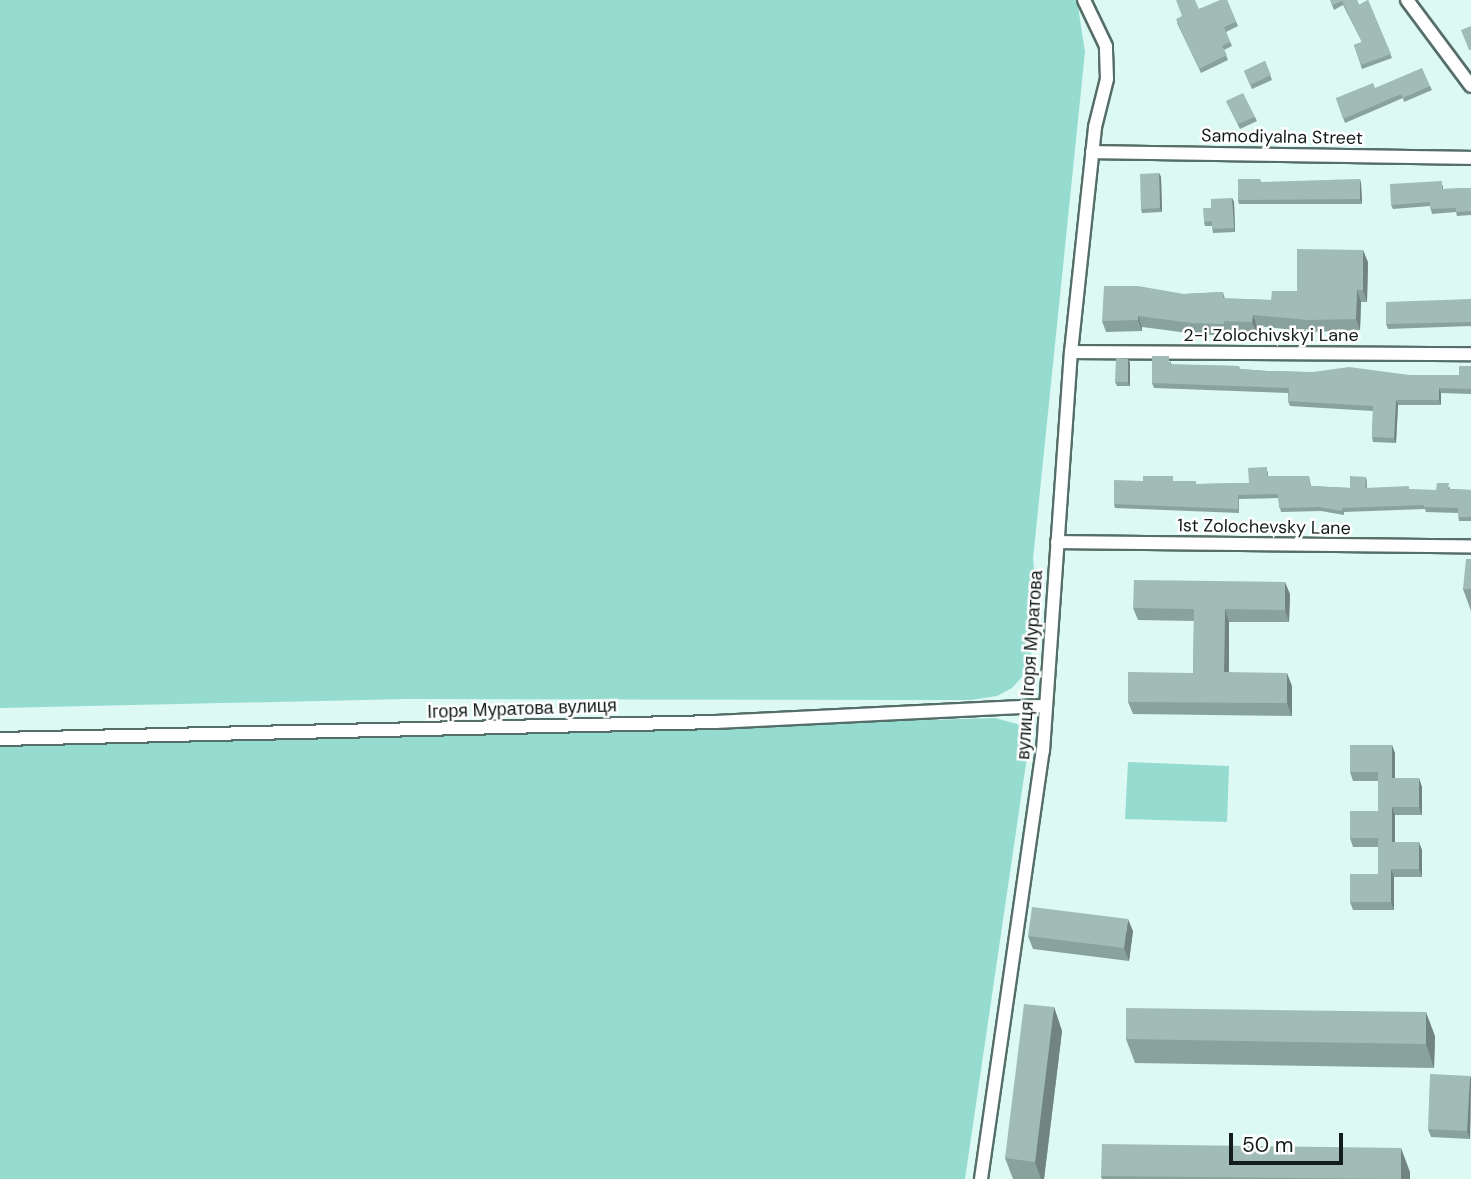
<!DOCTYPE html>
<meta charset="utf-8">
<style>
body{margin:0}
#map{position:relative;width:1471px;height:1179px;overflow:hidden;background:#ddf9f4;font-family:"DM Sans",sans-serif}
div>[style]{position:absolute}
[style*='--x']{left:calc(var(--x)*1px);top:calc(var(--y)*1px);width:calc(var(--w)*1px);rotate:calc(var(--a)*1deg)}
.green>*{inset:0;background:#96dbd0}
.roads{filter:drop-shadow(2px 0 #556e69) drop-shadow(-2px 0 #556e69) drop-shadow(0 2px #556e69) drop-shadow(0 -2px #556e69)}
.street>*{height:12px;margin:-6px;padding:0 6px;transform-origin:6px;border-radius:6px;background:#fff}
.wall>*{inset:0;background:#8aa29d}
.shaded-wall>*{inset:0;background:#718480}
.building>*{inset:0;background:#a1bcb7}
span{translate:-50% -50%;white-space:nowrap;text-align:center;line-height:1.15;-webkit-text-stroke:5px #fff;paint-order:stroke}
.street-label{font-size:18px;color:#131d1b}
.scale{position:absolute;left:1229px;top:1133px;width:114px;height:32px;box-sizing:border-box;border:4px solid #131d1b;border-top:0;padding-left:9px;font-size:21px;line-height:24px;white-space:nowrap;color:#131d1b;-webkit-text-stroke:5px #fff;paint-order:stroke}
</style>
<div id="map">
<div class="green">
<div style="clip-path:polygon(0 0,1077px 0,1085px 52px,1033px 559px,1038px 608px,1029px 669px,1012px 688px,997px 696px,971px 700px,407px 699px,0 708px)"></div>
<div style="clip-path:polygon(995px 718px,1024px 726px,1029px 743px,965px 1179px,0 1179px,0 742px,224px 740px)"></div>
<div style="clip-path:polygon(1128px 762px,1229px 766px,1227px 822px,1125px 819px)"></div>
</div>
<div class="roads">
<div class="street">
<div style="--x:1407;--y:0;--w:107;--a:53.3"></div>
<div style="--x:1092;--y:152;--w:379;--a:0.9"></div>
<div style="--x:1071;--y:352;--w:400;--a:0.3"></div>
<div style="--x:1057;--y:542;--w:414;--a:0.6"></div>
<div style="--x:0;--y:739;--w:716;--a:-1.36"></div>
<div style="--x:716;--y:722;--w:330;--a:-2.8"></div>
<div style="--x:981;--y:1179;--w:432;--a:-81.8"></div>
<div style="--x:1043;--y:751;--w:400;--a:-86"></div>
<div style="--x:1071;--y:352;--w:226;--a:-83.9"></div>
<div style="--x:1095;--y:127;--w:49;--a:-76"></div>
<div style="--x:1107;--y:79;--w:33;--a:-92"></div>
<div style="--x:1106;--y:46;--w:51;--a:-115.6"></div>
</div>
</div>
<div class="wall">
<div style="clip-path:polygon(1227px 0,1238px 26px,1226px 32px,1232px 46px,1224px 50px,1228px 60px,1201px 73px,1177px 23px,1182px 16px,1199px 9px)"></div>
<div style="clip-path:polygon(1330px 0,1357px 0,1359px 5px,1368px 0,1392px 58px,1362px 69px,1354px 45px,1362px 42px,1343px 5px,1334px 10px)"></div>
<div style="clip-path:polygon(1265px 61px,1272px 80px,1252px 89px,1244px 71px)"></div>
<div style="clip-path:polygon(1430px 86px,1432px 90px,1404px 102px,1403px 98px,1345px 123px,1336px 98px,1375px 88px)"></div>
<div style="clip-path:polygon(1226px 101px,1255px 117px,1257px 121px,1240px 129px)"></div>
<div style="clip-path:polygon(1159px 173px,1161px 177px,1162px 212px,1142px 213px,1141px 209px)"></div>
<div style="clip-path:polygon(1260px 179px,1261px 182px,1361px 183px,1362px 204px,1239px 204px,1238px 200px)"></div>
<div style="clip-path:polygon(1443px 185px,1443px 189px,1471px 188px,1471px 215px,1457px 216px,1456px 212px,1432px 214px,1430px 206px,1393px 209px,1391px 205px)"></div>
<div style="clip-path:polygon(1232px 198px,1234px 202px,1235px 232px,1213px 233px,1212px 226px,1205px 226px,1204px 222px,1211px 208px)"></div>
<div style="clip-path:polygon(1368px 262px,1367px 302px,1361px 302px,1360px 330px,1312px 332px,1257px 326px,1257px 333px,1228px 333px,1228px 336px,1196px 334px,1142px 327px,1142px 331px,1106px 332px,1102px 321px,1184px 294px,1223px 292px,1225px 299px,1271px 300px,1297px 291px)"></div>
<div style="clip-path:polygon(1471px 299px,1471px 326px,1388px 329px,1386px 324px)"></div>
<div style="clip-path:polygon(1128px 359px,1130px 363px,1130px 386px,1117px 386px,1115px 382px)"></div>
<div style="clip-path:polygon(1171px 361px,1171px 365px,1239px 366px,1240px 369px,1267px 371px,1409px 375px,1459px 375px,1471px 366px,1471px 394px,1441px 393px,1441px 405px,1398px 405px,1396px 443px,1373px 442px,1372px 437px,1373px 411px,1290px 406px,1288px 401px,1288px 393px,1154px 388px,1152px 383px)"></div>
<div style="clip-path:polygon(1268px 471px,1268px 476px,1309px 476px,1311px 486px,1350px 488px,1366px 477px,1367px 481px,1367px 488px,1436px 490px,1450px 487px,1450px 489px,1471px 490px,1471px 521px,1459px 521px,1458px 513px,1426px 512px,1425px 509px,1344px 512px,1344px 515px,1321px 511px,1281px 512px,1278px 498px,1239px 499px,1239px 513px,1115px 508px,1114px 504px,1143px 481px,1197px 484px,1249px 483px)"></div>
<div style="clip-path:polygon(1471px 559px,1471px 611px,1463px 589px)"></div>
<div style="clip-path:polygon(1290px 594px,1289px 622px,1229px 622px,1229px 673px,1292px 686px,1292px 716px,1133px 714px,1128px 702px,1193px 673px,1194px 621px,1138px 620px,1133px 608px)"></div>
<div style="clip-path:polygon(1395px 753px,1395px 778px,1422px 787px,1422px 815px,1395px 815px,1395px 842px,1422px 850px,1422px 877px,1394px 877px,1394px 910px,1353px 910px,1350px 902px,1378px 874px,1378px 847px,1353px 847px,1350px 838px,1378px 811px,1378px 781px,1353px 781px,1350px 772px)"></div>
<div style="clip-path:polygon(1133px 931px,1129px 961px,1033px 949px,1028px 936px)"></div>
<div style="clip-path:polygon(1054px 1007px,1062px 1031px,1044px 1179px,1013px 1179px,1005px 1158px)"></div>
<div style="clip-path:polygon(1435px 1036px,1434px 1068px,1135px 1063px,1126px 1039px)"></div>
<div style="clip-path:polygon(1471px 1078px,1470px 1139px,1431px 1137px,1428px 1129px)"></div>
<div style="clip-path:polygon(1410px 1172px,1410px 1179px,1102px 1179px,1101px 1176px)"></div>
</div>
<div class="shaded-wall">
<div style="clip-path:polygon(1159px 173px,1161px 177px,1162px 212px,1160px 208px)"></div>
<div style="clip-path:polygon(1360px 179px,1361px 183px,1362px 204px,1360px 199px)"></div>
<div style="clip-path:polygon(1232px 198px,1234px 202px,1235px 232px,1234px 228px)"></div>
<div style="clip-path:polygon(1363px 250px,1368px 262px,1367px 302px,1363px 290px)"></div>
<div style="clip-path:polygon(1357px 290px,1361px 302px,1360px 330px,1356px 319px)"></div>
<div style="clip-path:polygon(1253px 315px,1257px 326px,1257px 333px,1252px 322px)"></div>
<div style="clip-path:polygon(1138px 316px,1142px 327px,1142px 331px,1138px 320px)"></div>
<div style="clip-path:polygon(1128px 359px,1130px 363px,1130px 386px,1128px 382px)"></div>
<div style="clip-path:polygon(1439px 388px,1441px 393px,1441px 405px,1439px 400px)"></div>
<div style="clip-path:polygon(1396px 400px,1398px 405px,1396px 443px,1394px 438px)"></div>
<div style="clip-path:polygon(1285px 582px,1290px 594px,1289px 622px,1285px 610px)"></div>
<div style="clip-path:polygon(1225px 609px,1229px 622px,1229px 685px,1224px 672px)"></div>
<div style="clip-path:polygon(1287px 673px,1292px 686px,1292px 716px,1287px 703px)"></div>
<div style="clip-path:polygon(1392px 745px,1395px 753px,1395px 787px,1392px 778px)"></div>
<div style="clip-path:polygon(1419px 778px,1422px 787px,1422px 815px,1419px 807px)"></div>
<div style="clip-path:polygon(1392px 807px,1395px 815px,1395px 850px,1392px 842px)"></div>
<div style="clip-path:polygon(1419px 842px,1422px 850px,1422px 877px,1419px 869px)"></div>
<div style="clip-path:polygon(1391px 869px,1394px 877px,1394px 910px,1391px 902px)"></div>
<div style="clip-path:polygon(1128px 919px,1133px 931px,1129px 961px,1124px 948px)"></div>
<div style="clip-path:polygon(1054px 1007px,1062px 1031px,1044px 1179px,1041px 1179px,1035px 1162px)"></div>
<div style="clip-path:polygon(1426px 1012px,1435px 1036px,1434px 1068px,1426px 1044px)"></div>
<div style="clip-path:polygon(1470px 1076px,1471px 1078px,1470px 1139px,1467px 1131px)"></div>
<div style="clip-path:polygon(1401px 1148px,1410px 1172px,1410px 1179px,1401px 1179px)"></div>
</div>
<div class="building">
<div style="clip-path:polygon(1176px 0,1195px 0,1199px 9px,1220px 0,1227px 0,1236px 22px,1224px 27px,1230px 42px,1222px 46px,1227px 55px,1199px 69px,1176px 19px,1182px 16px)"></div>
<div style="clip-path:polygon(1330px 0,1357px 0,1359px 5px,1368px 0,1391px 54px,1361px 65px,1354px 45px,1362px 42px,1342px 1px,1333px 5px)"></div>
<div style="clip-path:polygon(1471px 26px,1471px 50px,1469px 50px,1461px 30px)"></div>
<div style="clip-path:polygon(1265px 61px,1271px 75px,1250px 85px,1244px 71px)"></div>
<div style="clip-path:polygon(1422px 68px,1430px 86px,1403px 98px,1401px 94px,1343px 119px,1336px 98px,1373px 83px,1375px 88px)"></div>
<div style="clip-path:polygon(1243px 93px,1255px 117px,1238px 124px,1226px 101px)"></div>
<div style="clip-path:polygon(1159px 173px,1160px 208px,1141px 209px,1140px 174px)"></div>
<div style="clip-path:polygon(1238px 179px,1260px 179px,1260px 182px,1360px 179px,1360px 199px,1238px 200px)"></div>
<div style="clip-path:polygon(1442px 181px,1442px 189px,1471px 188px,1471px 211px,1456px 212px,1456px 208px,1430px 209px,1430px 202px,1391px 205px,1390px 184px)"></div>
<div style="clip-path:polygon(1232px 198px,1234px 228px,1212px 229px,1212px 221px,1204px 222px,1203px 208px,1211px 208px,1211px 199px)"></div>
<div style="clip-path:polygon(1297px 249px,1363px 250px,1363px 290px,1357px 290px,1356px 319px,1308px 320px,1253px 315px,1252px 322px,1224px 321px,1224px 324px,1192px 323px,1138px 316px,1138px 320px,1102px 321px,1104px 286px,1138px 286px,1184px 294px,1223px 292px,1223px 298px,1271px 300px,1272px 291px,1297px 291px)"></div>
<div style="clip-path:polygon(1471px 299px,1471px 322px,1386px 324px,1386px 302px)"></div>
<div style="clip-path:polygon(1152px 356px,1169px 356px,1169px 364px,1239px 366px,1239px 369px,1267px 371px,1313px 372px,1349px 367px,1409px 375px,1459px 375px,1459px 366px,1471px 366px,1471px 389px,1439px 388px,1439px 400px,1396px 400px,1394px 438px,1372px 437px,1373px 406px,1288px 401px,1289px 388px,1152px 383px)"></div>
<div style="clip-path:polygon(1116px 358px,1128px 359px,1128px 382px,1115px 382px)"></div>
<div style="clip-path:polygon(1267px 467px,1267px 476px,1309px 476px,1310px 486px,1350px 488px,1350px 476px,1366px 477px,1365px 488px,1409px 486px,1409px 490px,1436px 490px,1437px 483px,1449px 483px,1448px 489px,1471px 490px,1471px 517px,1458px 517px,1458px 508px,1424px 507px,1424px 505px,1342px 508px,1342px 511px,1319px 507px,1279px 508px,1278px 494px,1238px 495px,1238px 509px,1114px 504px,1114px 480px,1143px 481px,1143px 476px,1173px 476px,1173px 481px,1196px 481px,1196px 484px,1249px 483px,1248px 468px)"></div>
<div style="clip-path:polygon(1466px 559px,1471px 559px,1471px 589px,1463px 589px)"></div>
<div style="clip-path:polygon(1134px 580px,1285px 582px,1285px 610px,1225px 609px,1224px 672px,1287px 673px,1287px 703px,1128px 702px,1128px 672px,1193px 673px,1194px 609px,1133px 608px)"></div>
<div style="clip-path:polygon(1350px 745px,1392px 745px,1392px 778px,1419px 778px,1419px 807px,1392px 807px,1392px 842px,1419px 842px,1419px 869px,1391px 869px,1391px 902px,1350px 902px,1350px 874px,1378px 874px,1378px 838px,1350px 838px,1350px 811px,1378px 811px,1378px 772px,1350px 772px)"></div>
<div style="clip-path:polygon(1032px 907px,1128px 919px,1124px 948px,1028px 936px)"></div>
<div style="clip-path:polygon(1024px 1004px,1054px 1007px,1035px 1162px,1005px 1158px)"></div>
<div style="clip-path:polygon(1126px 1008px,1426px 1012px,1426px 1044px,1126px 1039px)"></div>
<div style="clip-path:polygon(1430px 1074px,1470px 1076px,1467px 1131px,1428px 1129px)"></div>
<div style="clip-path:polygon(1102px 1144px,1401px 1148px,1401px 1179px,1101px 1176px)"></div>
</div>
<div class="street-label">
<span style="left:1282px;top:137px;rotate:1deg">Samodiyalna Street</span>
<span style="left:1271px;top:335px">2-i Zolochivskyi Lane</span>
<span style="left:1264px;top:527px;rotate:1deg">1st Zolochevsky Lane</span>
<span style="left:1030px;top:665px;rotate:-86deg">вулиця Ігоря Муратова</span>
<span style="left:522px;top:709px;rotate:-2deg">Ігоря Муратова вулиця</span>
</div>
<div class="scale">50 m</div>
</div>
